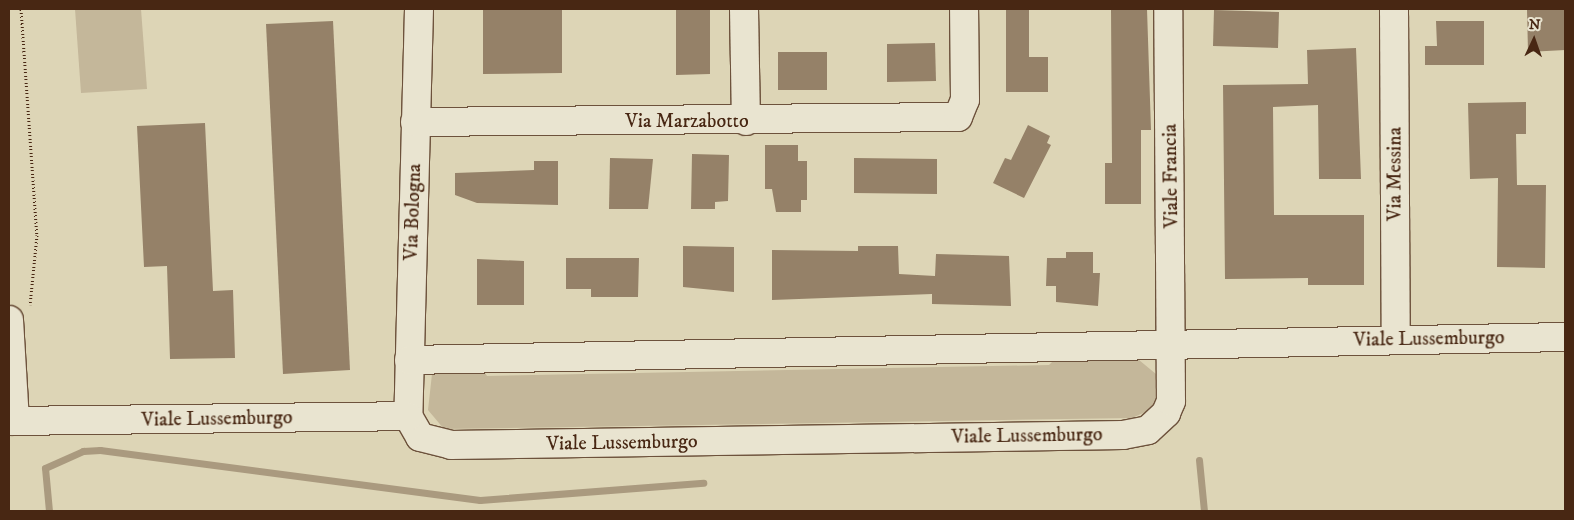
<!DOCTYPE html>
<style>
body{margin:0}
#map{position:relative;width:1574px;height:520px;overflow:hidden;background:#ddd5b6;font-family:"IM FELL DW Pica",serif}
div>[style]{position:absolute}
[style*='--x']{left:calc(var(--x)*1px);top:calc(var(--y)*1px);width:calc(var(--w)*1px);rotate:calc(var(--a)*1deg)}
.green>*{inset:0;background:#c4b79a}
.stream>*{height:7px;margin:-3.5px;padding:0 3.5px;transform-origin:3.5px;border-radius:3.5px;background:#aa9a7f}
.building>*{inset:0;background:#958168}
.path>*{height:3px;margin-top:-1.5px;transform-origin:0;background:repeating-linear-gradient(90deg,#482713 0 1px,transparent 0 3.5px)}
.roads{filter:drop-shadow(1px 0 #6d523c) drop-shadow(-1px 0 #6d523c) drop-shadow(0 1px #6d523c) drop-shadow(0 -1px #6d523c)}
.minor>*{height:28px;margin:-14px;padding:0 14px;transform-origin:14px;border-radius:14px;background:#e9e4d0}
span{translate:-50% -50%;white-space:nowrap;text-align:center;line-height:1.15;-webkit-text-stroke:4px #e9e4d0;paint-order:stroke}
.street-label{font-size:20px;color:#482713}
.frame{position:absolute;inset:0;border:10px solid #482713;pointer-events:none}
.north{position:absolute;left:1509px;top:15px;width:50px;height:50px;-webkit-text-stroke:4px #e9e4d0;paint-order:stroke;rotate:3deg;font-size:14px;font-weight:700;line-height:20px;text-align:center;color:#482713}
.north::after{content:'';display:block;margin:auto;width:18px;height:22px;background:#482713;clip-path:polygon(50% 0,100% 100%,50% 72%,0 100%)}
</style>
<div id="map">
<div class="green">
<div style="clip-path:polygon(75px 9px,141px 9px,147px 89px,81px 93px)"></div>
<div style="clip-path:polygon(1055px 359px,1139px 360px,1156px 374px,1158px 396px,1152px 409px,1132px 418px,444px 429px,428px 410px,432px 374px,480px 365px,487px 376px,1049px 365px)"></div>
</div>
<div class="stream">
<div style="--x:1199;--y:460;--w:51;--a:84.4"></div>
<div style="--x:49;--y:511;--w:43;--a:-95.3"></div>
<div style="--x:45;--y:468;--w:42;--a:-24.1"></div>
<div style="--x:83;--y:451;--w:17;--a:-3"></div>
<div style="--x:100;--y:450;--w:383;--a:7.5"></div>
<div style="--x:480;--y:500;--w:224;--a:-4.4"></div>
</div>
<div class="building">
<div style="clip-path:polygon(483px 9px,562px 9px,562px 73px,483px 74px)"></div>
<div style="clip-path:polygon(676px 9px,710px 9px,710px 74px,676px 75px)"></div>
<div style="clip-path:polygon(1006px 9px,1029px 9px,1029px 57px,1048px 57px,1048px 92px,1006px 92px)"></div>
<div style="clip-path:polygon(1111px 9px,1147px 9px,1151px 130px,1141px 130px,1141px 204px,1105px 204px,1105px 163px,1112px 163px)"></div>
<div style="clip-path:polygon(1527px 9px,1565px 9px,1565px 50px,1528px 52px)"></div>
<div style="clip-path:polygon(1214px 10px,1279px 12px,1278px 48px,1213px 46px)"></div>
<div style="clip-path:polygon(333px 21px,350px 370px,283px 374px,266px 24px)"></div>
<div style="clip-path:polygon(1436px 21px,1484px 21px,1484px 65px,1425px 65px,1425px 46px,1437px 46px)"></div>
<div style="clip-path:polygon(935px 43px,936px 81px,887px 82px,887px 44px)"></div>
<div style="clip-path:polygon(1356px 48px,1361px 179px,1319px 179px,1318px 105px,1273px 107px,1274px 215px,1364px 215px,1364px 285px,1308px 285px,1308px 278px,1225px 279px,1223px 85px,1308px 84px,1307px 50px)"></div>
<div style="clip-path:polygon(778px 52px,827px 52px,827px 90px,778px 90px)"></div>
<div style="clip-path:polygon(1526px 102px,1526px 134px,1516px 134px,1517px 185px,1546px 185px,1545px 268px,1497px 267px,1498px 178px,1470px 179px,1468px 103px)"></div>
<div style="clip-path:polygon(205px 123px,213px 291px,233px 290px,235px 358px,170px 359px,167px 266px,144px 267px,137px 126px)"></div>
<div style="clip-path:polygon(1028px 125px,1050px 136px,1047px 143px,1051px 145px,1024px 198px,993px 183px,1005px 158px,1011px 160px)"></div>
<div style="clip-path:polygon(765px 145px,798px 145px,798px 161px,807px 161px,807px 200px,801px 200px,801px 212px,776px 212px,772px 189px,765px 189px)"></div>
<div style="clip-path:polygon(692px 154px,729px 155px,728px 201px,715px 202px,715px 209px,691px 209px)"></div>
<div style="clip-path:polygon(610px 158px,653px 159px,648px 209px,609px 209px)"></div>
<div style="clip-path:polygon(854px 158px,937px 159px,937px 194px,854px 193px)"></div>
<div style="clip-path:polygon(534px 161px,558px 161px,558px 205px,477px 203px,455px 195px,455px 173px,534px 170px)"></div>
<div style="clip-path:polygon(683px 246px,734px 247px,734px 292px,683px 287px)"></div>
<div style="clip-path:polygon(858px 246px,898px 246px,899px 274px,935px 276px,936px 254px,1009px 256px,1011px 306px,932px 304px,932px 294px,772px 300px,772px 250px,858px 251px)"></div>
<div style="clip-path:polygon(1066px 252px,1093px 252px,1093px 273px,1100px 273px,1098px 306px,1056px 302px,1056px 286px,1046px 286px,1047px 258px,1066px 258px)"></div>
<div style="clip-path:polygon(566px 258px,639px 258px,638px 297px,591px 297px,591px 289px,566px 289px)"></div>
<div style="clip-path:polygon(477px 259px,524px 261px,524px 305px,477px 305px)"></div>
</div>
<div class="path">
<div style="--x:21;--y:9;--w:227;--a:86"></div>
<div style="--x:37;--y:235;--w:70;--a:95.7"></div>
</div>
<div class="roads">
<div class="minor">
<div style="--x:419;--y:9;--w:407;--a:91.5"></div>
<div style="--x:408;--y:416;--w:24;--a:60"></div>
<div style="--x:420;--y:437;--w:32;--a:14"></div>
<div style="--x:451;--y:445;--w:672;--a:-0.85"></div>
<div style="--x:1123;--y:435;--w:25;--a:-11"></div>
<div style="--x:1148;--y:430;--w:25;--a:-43"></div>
<div style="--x:1166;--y:413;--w:13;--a:-67"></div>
<div style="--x:1171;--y:401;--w:392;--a:-90.4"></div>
<div style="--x:744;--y:9;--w:112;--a:89"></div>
<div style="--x:1394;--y:9;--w:331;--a:89.7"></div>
<div style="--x:415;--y:122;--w:543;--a:-0.53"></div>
<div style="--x:958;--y:117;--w:18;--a:-68"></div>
<div style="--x:965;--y:100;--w:91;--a:-90.6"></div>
<div style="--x:9;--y:320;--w:101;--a:86.6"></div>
<div style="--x:409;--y:360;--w:1156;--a:-1.14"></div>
<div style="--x:9;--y:421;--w:399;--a:-0.7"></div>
</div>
</div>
<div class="street-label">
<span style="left:687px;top:121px">Via Marzabotto</span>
<span style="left:1395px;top:174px;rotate:-90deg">Via Messina</span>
<span style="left:1171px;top:176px;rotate:-91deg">Viale Francia</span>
<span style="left:413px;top:212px;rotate:-88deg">Via Bologna</span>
<span style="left:1429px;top:339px;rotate:-1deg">Viale Lussemburgo</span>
<span style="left:217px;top:419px;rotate:-1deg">Viale Lussemburgo</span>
<span style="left:1027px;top:436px;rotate:-1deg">Viale Lussemburgo</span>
<span style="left:622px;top:443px;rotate:-1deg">Viale Lussemburgo</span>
</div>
<div class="frame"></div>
<div class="north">N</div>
</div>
